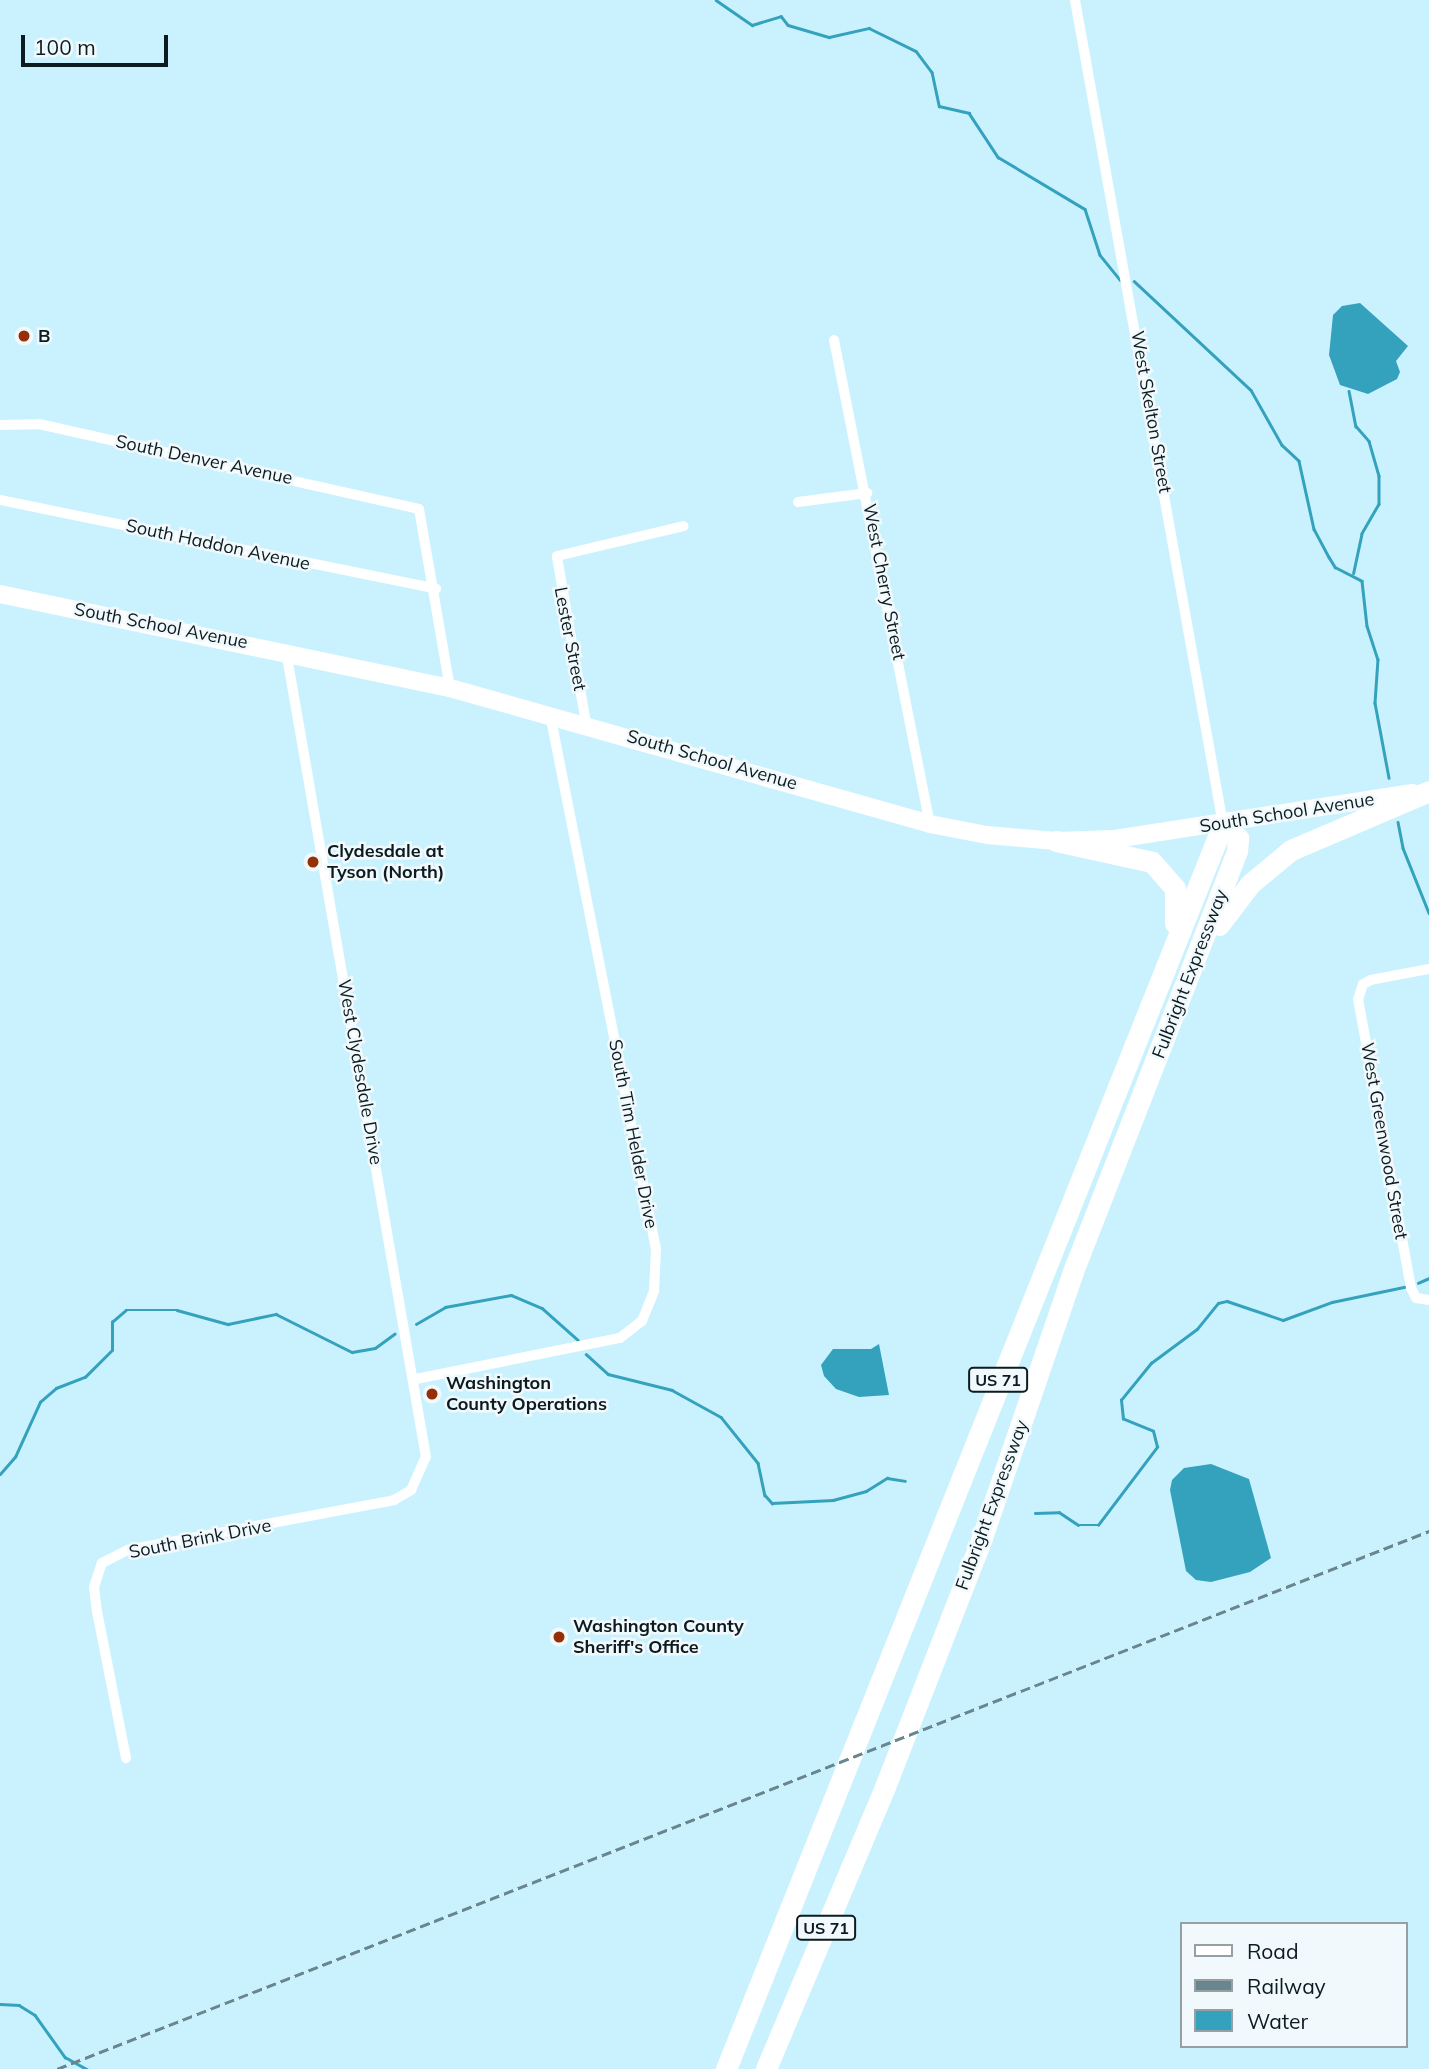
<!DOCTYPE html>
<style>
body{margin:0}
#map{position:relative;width:1429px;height:2069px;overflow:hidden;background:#caf2fe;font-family:Mulish,sans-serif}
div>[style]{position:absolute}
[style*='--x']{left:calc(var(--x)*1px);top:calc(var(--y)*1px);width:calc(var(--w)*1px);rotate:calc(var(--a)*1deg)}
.water>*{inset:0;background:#34a2bd}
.stream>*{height:2.5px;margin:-1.25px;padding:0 1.25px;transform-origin:1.25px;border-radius:1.25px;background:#34a2bd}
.minor>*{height:10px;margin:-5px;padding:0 5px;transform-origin:5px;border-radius:5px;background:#fff}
.primary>*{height:18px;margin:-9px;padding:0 9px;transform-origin:9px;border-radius:9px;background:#fff}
.motorway>*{height:21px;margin:-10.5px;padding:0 10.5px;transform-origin:10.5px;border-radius:10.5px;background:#fff}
.rail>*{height:2.5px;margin-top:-1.25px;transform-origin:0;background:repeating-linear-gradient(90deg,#69858d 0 10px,transparent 0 15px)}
.dots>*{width:19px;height:19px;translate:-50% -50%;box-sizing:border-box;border:4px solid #f1f9fc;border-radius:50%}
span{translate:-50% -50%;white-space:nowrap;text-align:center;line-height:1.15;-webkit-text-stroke:5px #f1f9fc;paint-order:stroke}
.shield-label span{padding:2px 5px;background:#f1f9fc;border:2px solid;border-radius:5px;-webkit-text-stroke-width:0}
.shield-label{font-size:16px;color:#0c1b1f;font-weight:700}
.poi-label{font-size:18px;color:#0c1b1f;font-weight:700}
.left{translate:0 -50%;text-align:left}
.street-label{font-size:18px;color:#0c1b1f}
.legend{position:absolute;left:1180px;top:1922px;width:228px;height:126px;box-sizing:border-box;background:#f1f9fc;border:2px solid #95a0a4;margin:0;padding:9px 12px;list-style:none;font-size:21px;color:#0c1b1f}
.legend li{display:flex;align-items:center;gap:14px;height:35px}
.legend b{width:35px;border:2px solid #95a0a4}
.scale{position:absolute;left:21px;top:35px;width:147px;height:32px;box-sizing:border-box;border:4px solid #0c1b1f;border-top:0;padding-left:9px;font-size:21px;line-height:24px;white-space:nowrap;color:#0c1b1f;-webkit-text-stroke:5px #f1f9fc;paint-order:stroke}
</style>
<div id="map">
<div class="water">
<div style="clip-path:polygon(1360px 303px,1408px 346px,1396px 361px,1400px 372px,1397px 379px,1368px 394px,1340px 385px,1329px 355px,1333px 315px,1342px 306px)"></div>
<div style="clip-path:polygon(879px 1344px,889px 1395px,859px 1397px,836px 1389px,824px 1376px,821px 1365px,833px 1349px,871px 1349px)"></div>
<div style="clip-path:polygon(1211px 1464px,1249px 1479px,1271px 1558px,1250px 1572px,1211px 1582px,1196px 1580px,1186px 1571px,1170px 1490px,1172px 1480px,1184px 1468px)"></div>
</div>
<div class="stream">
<div style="--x:716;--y:0;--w:44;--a:34.8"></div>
<div style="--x:752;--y:25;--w:30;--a:-17"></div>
<div style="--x:781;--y:16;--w:11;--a:52"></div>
<div style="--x:788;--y:25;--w:43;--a:16.3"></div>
<div style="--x:829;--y:37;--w:41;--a:-12.7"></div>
<div style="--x:869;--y:28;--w:52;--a:26.1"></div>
<div style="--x:916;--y:51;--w:26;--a:53"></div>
<div style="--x:932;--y:72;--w:35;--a:78"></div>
<div style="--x:939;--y:106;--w:31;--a:13"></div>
<div style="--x:969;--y:113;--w:53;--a:56.6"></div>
<div style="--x:998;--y:157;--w:101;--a:30.9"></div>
<div style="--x:1085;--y:209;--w:48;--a:71.9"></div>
<div style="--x:1100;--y:255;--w:32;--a:51"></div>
<div style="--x:1134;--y:281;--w:160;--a:43"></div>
<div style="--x:1251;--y:390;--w:63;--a:60.6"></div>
<div style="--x:1282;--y:445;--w:23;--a:43"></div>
<div style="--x:1299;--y:461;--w:70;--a:77.6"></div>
<div style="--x:1314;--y:529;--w:32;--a:62"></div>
<div style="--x:1329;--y:557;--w:12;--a:59"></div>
<div style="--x:1335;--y:567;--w:30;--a:27"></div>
<div style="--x:1362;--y:581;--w:45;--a:83.7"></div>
<div style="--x:1367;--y:626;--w:35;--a:72"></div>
<div style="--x:1378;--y:659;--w:44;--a:93.9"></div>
<div style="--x:1375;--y:703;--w:76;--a:79.4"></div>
<div style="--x:1349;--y:391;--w:36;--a:79"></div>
<div style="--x:1356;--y:426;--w:20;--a:49"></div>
<div style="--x:1369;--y:441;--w:36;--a:74"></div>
<div style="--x:1379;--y:476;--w:28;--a:90"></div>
<div style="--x:1379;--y:504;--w:34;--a:120"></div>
<div style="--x:1362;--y:534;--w:40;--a:102"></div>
<div style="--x:1398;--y:822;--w:26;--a:79"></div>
<div style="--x:1403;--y:848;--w:70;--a:68.2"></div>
<div style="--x:1418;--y:1283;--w:12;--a:-24"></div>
<div style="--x:416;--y:1324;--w:34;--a:-30"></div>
<div style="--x:445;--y:1307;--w:67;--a:-10.3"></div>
<div style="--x:511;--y:1295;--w:34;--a:23"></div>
<div style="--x:542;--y:1308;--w:48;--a:41.6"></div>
<div style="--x:586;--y:1354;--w:30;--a:42"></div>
<div style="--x:608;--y:1374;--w:66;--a:14"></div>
<div style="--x:672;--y:1390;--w:56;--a:28.9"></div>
<div style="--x:721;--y:1417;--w:59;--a:51.2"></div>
<div style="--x:758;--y:1463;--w:33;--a:78"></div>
<div style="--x:765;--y:1495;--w:11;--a:49"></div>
<div style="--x:772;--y:1503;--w:61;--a:-2.8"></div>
<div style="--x:833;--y:1500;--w:34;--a:-15"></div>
<div style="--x:866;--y:1491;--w:25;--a:-32"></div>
<div style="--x:887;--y:1478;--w:18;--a:9"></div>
<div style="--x:0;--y:1474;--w:23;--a:-49"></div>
<div style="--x:15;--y:1457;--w:60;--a:-65.6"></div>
<div style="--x:40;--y:1402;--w:21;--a:-41"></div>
<div style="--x:56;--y:1388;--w:31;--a:-21"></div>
<div style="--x:85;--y:1377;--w:38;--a:-45"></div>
<div style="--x:112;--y:1350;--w:28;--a:-90"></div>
<div style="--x:112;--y:1322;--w:18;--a:-41"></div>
<div style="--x:126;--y:1310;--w:51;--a:0"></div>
<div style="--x:177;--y:1310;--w:53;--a:15.4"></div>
<div style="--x:228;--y:1324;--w:49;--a:-11.8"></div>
<div style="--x:276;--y:1314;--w:85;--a:26.6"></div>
<div style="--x:352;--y:1352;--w:23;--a:-10"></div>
<div style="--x:375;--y:1348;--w:24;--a:-36"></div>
<div style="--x:1035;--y:1513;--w:24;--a:-2"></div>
<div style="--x:1059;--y:1512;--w:23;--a:34"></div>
<div style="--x:1078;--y:1525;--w:20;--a:0"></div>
<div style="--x:1098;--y:1525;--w:98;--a:-52.9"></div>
<div style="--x:1157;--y:1447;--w:16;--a:-104"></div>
<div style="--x:1153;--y:1431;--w:32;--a:-158"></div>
<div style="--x:1123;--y:1419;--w:19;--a:-96"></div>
<div style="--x:1121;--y:1400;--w:48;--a:-51"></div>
<div style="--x:1151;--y:1363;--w:57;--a:-36.5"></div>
<div style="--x:1197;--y:1329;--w:33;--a:-51"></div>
<div style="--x:1218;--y:1303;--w:9;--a:-13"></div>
<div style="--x:1227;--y:1301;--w:59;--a:18.7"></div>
<div style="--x:1283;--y:1320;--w:52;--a:-20.2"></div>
<div style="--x:1332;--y:1302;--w:74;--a:-11.8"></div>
<div style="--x:0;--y:2004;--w:19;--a:3"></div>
<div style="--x:19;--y:2005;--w:19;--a:32"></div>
<div style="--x:35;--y:2015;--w:52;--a:54.5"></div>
<div style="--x:65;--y:2057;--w:25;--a:29"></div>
</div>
<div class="minor">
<div style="--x:1075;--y:0;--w:837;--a:79.82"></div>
<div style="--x:834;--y:340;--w:493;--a:78.8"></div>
<div style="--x:0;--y:425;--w:39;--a:-1"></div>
<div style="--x:39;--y:424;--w:389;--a:12.6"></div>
<div style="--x:419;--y:509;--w:182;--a:80.2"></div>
<div style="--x:0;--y:500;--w:445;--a:11.5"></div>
<div style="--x:798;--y:502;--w:70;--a:-7.4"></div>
<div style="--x:586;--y:723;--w:169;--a:-99.9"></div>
<div style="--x:557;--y:556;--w:130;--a:-13.3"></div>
<div style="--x:1429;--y:969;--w:59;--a:169.3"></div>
<div style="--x:1371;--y:980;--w:9;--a:153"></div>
<div style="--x:1363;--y:984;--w:16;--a:108"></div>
<div style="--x:1358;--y:999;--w:294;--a:79.6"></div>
<div style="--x:1411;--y:1288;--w:11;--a:63"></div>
<div style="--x:1416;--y:1298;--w:13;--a:9"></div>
<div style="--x:416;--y:1379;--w:208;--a:-11.4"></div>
<div style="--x:620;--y:1338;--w:28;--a:-38"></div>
<div style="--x:642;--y:1321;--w:32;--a:-68"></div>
<div style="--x:654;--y:1291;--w:42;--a:-87.3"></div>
<div style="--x:656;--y:1249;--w:545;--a:-101.21"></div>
<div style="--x:126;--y:1758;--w:149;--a:-101.2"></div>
<div style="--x:97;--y:1612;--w:25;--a:-97"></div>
<div style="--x:94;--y:1587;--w:25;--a:-72"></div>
<div style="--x:102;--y:1563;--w:29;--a:-27"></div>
<div style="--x:128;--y:1550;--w:271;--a:-10.6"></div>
<div style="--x:394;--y:1500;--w:20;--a:-30"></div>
<div style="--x:411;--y:1490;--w:36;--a:-66"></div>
<div style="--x:426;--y:1457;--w:818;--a:-99.85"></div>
</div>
<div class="primary">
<div style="--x:0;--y:594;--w:460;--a:11.8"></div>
<div style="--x:450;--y:688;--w:499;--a:15.8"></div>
<div style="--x:930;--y:824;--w:58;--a:10.9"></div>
<div style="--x:987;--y:835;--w:69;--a:5"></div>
<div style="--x:1056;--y:841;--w:59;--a:-1.9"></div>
<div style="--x:1115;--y:839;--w:301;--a:-8.8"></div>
</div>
<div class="motorway">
<div style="--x:1056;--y:841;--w:98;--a:12.3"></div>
<div style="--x:1152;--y:862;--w:35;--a:49"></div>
<div style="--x:1175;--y:888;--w:35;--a:90"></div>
<div style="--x:1219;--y:925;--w:51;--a:-52.9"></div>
<div style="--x:1250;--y:884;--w:53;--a:-39.7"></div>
<div style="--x:1291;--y:850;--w:150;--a:-23.1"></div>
<div style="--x:726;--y:2069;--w:1341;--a:-68.24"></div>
<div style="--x:1223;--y:824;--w:21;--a:43"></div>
<div style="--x:1238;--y:838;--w:13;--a:94"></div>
<div style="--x:1237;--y:851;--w:442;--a:111.3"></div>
<div style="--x:1076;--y:1263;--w:291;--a:108.9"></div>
<div style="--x:982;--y:1538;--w:267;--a:111.3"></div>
<div style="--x:885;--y:1787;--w:306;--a:112.9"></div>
</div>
<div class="rail">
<div style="--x:57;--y:2069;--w:1474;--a:-21.41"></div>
</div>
<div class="dots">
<div style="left:24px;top:336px;background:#952f06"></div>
<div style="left:313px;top:862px;background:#952f06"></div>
<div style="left:432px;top:1394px;background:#952f06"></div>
<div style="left:559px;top:1637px;background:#952f06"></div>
</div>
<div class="shield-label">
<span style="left:998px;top:1380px">US 71</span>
<span style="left:826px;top:1928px">US 71</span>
</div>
<div class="poi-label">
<span class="left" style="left:38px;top:336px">B</span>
<span class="left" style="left:327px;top:862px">Clydesdale at<br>Tyson (North)</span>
<span class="left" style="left:446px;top:1394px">Washington<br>County Operations</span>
<span class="left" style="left:573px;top:1637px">Washington County<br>Sheriff's Office</span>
</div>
<div class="street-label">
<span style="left:1151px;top:412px;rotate:80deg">West Skelton Street</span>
<span style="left:204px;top:460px;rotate:12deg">South Denver Avenue</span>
<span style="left:218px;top:545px;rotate:12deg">South Haddon Avenue</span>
<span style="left:884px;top:582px;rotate:79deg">West Cherry Street</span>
<span style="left:161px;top:626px;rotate:11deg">South School Avenue</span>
<span style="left:570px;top:639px;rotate:79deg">Lester Street</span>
<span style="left:712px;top:760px;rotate:16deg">South School Avenue</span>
<span style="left:1287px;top:813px;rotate:-9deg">South School Avenue</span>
<span style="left:1190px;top:974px;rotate:-69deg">Fulbright Expressway</span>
<span style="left:360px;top:1072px;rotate:80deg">West Clydesdale Drive</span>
<span style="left:633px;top:1134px;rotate:79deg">South Tim Helder Drive</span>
<span style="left:1384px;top:1141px;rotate:80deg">West Greenwood Street</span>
<span style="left:992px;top:1505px;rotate:-70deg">Fulbright Expressway</span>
<span style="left:200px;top:1539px;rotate:-11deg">South Brink Drive</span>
</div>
<ul class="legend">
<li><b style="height:9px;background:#fff"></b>Road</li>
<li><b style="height:9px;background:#69858d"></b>Railway</li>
<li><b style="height:19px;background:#34a2bd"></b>Water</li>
</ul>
<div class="scale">100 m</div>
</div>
